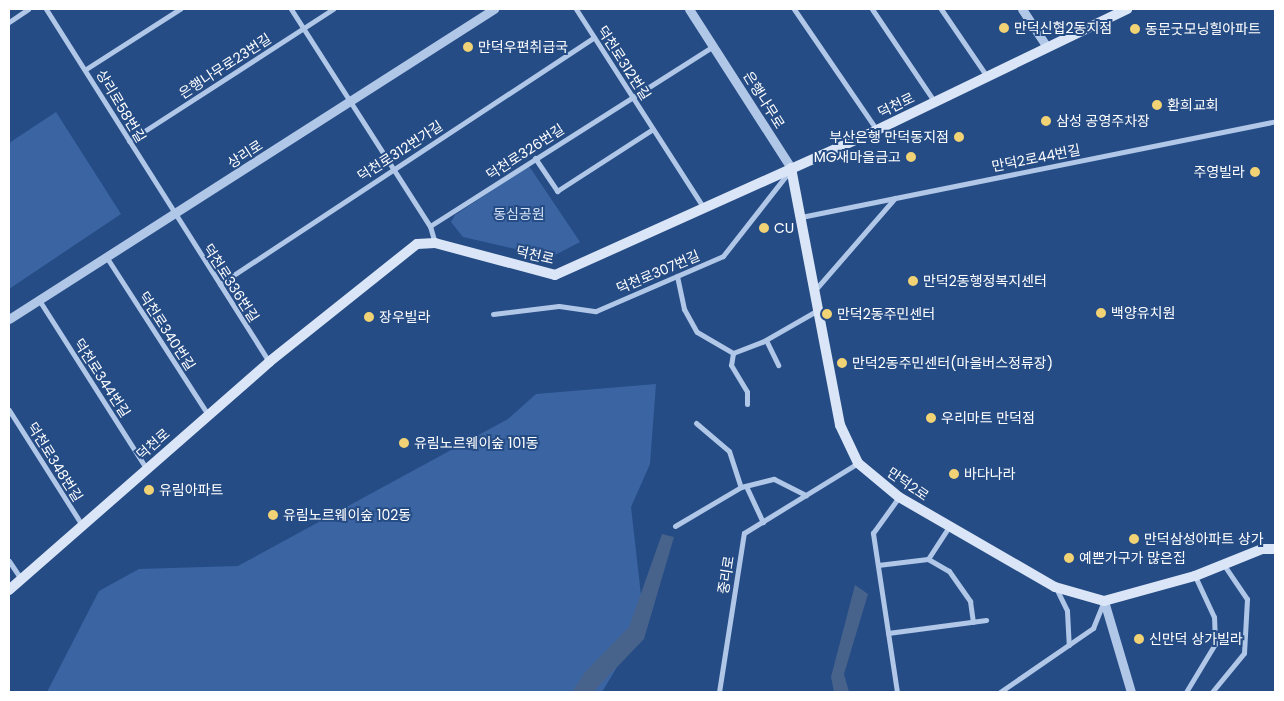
<!DOCTYPE html>
<meta charset="utf-8">
<style>
body{margin:0}
#map{position:relative;width:1284px;height:701px;overflow:hidden;background:#264c85;font-family:Poppins,"Noto Sans KR",sans-serif}
div>[style]{position:absolute}
[style*='--x']{left:calc(var(--x)*1px);top:calc(var(--y)*1px);width:calc(var(--w)*1px);rotate:calc(var(--a)*1deg)}
.green>*{inset:0;background:#3a65a2}
.water>*{inset:0;background:#47638c}
.minor>*{height:5px;margin:-2.5px;padding:0 2.5px;transform-origin:2.5px;border-radius:2.5px;background:#b0c7e8}
.tertiary>*{height:9px;margin:-4.5px;padding:0 4.5px;transform-origin:4.5px;border-radius:4.5px;background:#b0c7e8}
.secondary>*{height:10px;margin:-5px;padding:0 5px;transform-origin:5px;border-radius:5px;background:#dae6f7}
.dots>*{width:14px;height:14px;translate:-50% -50%;box-sizing:border-box;border:2px solid #264c85;border-radius:50%}
span{translate:-50% -50%;white-space:nowrap;text-align:center;line-height:1.15;-webkit-text-stroke:4px #264c85;paint-order:stroke}
.poi-label{font-size:14px;color:#fff}
.left{translate:0 -50%;text-align:left}
.right{translate:-100% -50%;text-align:right}
.street-label{font-size:14px;color:#fff}
.park-label{font-size:14px;color:#d4e2f6}
.frame{position:absolute;inset:0;border:10px solid #fff;pointer-events:none}
</style>
<div id="map">
<div class="green">
<div style="clip-path:polygon(56px 112px,121px 214px,9px 289px,9px 143px)"></div>
<div style="clip-path:polygon(529px 166px,580px 242px,551px 257px,463px 237px,451px 222px,455px 215px)"></div>
<div style="clip-path:polygon(656px 384px,650px 464px,631px 507px,644px 622px,602px 692px,47px 692px,99px 591px,139px 569px,238px 566px,508px 419px,536px 394px)"></div>
</div>
<div class="water">
<div style="clip-path:polygon(662px 534px,674px 537px,644px 639px,593px 692px,572px 692px,585px 672px,629px 627px)"></div>
<div style="clip-path:polygon(855px 585px,868px 594px,844px 674px,849px 692px,834px 692px,831px 677px)"></div>
</div>
<div class="minor">
<div style="--x:46;--y:9;--w:418;--a:57.7"></div>
<div style="--x:291;--y:9;--w:258;--a:57.4"></div>
<div style="--x:430;--y:226;--w:18;--a:74"></div>
<div style="--x:576;--y:9;--w:237;--a:57.3"></div>
<div style="--x:794;--y:9;--w:147;--a:55.6"></div>
<div style="--x:872;--y:9;--w:111;--a:56"></div>
<div style="--x:941;--y:9;--w:80;--a:55.7"></div>
<div style="--x:9;--y:22;--w:23;--a:-34"></div>
<div style="--x:86;--y:69;--w:112;--a:-32.6"></div>
<div style="--x:129;--y:141;--w:243;--a:-32.9"></div>
<div style="--x:535;--y:158;--w:40;--a:56"></div>
<div style="--x:557;--y:191;--w:114;--a:-32.9"></div>
<div style="--x:801;--y:217;--w:484;--a:-11.4"></div>
<div style="--x:430;--y:226;--w:336;--a:-32.4"></div>
<div style="--x:107;--y:258;--w:187;--a:57.2"></div>
<div style="--x:677;--y:276;--w:34;--a:78"></div>
<div style="--x:684;--y:309;--w:26;--a:61"></div>
<div style="--x:697;--y:332;--w:42;--a:30.3"></div>
<div style="--x:733;--y:353;--w:31;--a:-21"></div>
<div style="--x:762;--y:342;--w:64;--a:-29.7"></div>
<div style="--x:220;--y:284;--w:448;--a:-33.4"></div>
<div style="--x:815;--y:290;--w:122;--a:-49"></div>
<div style="--x:39;--y:300;--w:199;--a:57.5"></div>
<div style="--x:493;--y:314;--w:66;--a:-6.9"></div>
<div style="--x:559;--y:306;--w:37;--a:8"></div>
<div style="--x:596;--y:311;--w:138;--a:-23.4"></div>
<div style="--x:723;--y:256;--w:105;--a:-51.9"></div>
<div style="--x:766;--y:340;--w:28;--a:64"></div>
<div style="--x:733;--y:353;--w:12;--a:99"></div>
<div style="--x:731;--y:365;--w:31;--a:59"></div>
<div style="--x:747;--y:392;--w:12;--a:90"></div>
<div style="--x:9;--y:410;--w:136;--a:57.6"></div>
<div style="--x:696;--y:423;--w:43;--a:40.3"></div>
<div style="--x:729;--y:451;--w:38;--a:72"></div>
<div style="--x:746;--y:486;--w:40;--a:65"></div>
<div style="--x:675;--y:526;--w:77;--a:-30.6"></div>
<div style="--x:741;--y:487;--w:34;--a:-14"></div>
<div style="--x:774;--y:479;--w:36;--a:27"></div>
<div style="--x:928;--y:559;--w:38;--a:-57"></div>
<div style="--x:9;--y:561;--w:22;--a:56"></div>
<div style="--x:878;--y:565;--w:50;--a:-6.8"></div>
<div style="--x:928;--y:559;--w:24;--a:30"></div>
<div style="--x:949;--y:571;--w:37;--a:55"></div>
<div style="--x:970;--y:601;--w:21;--a:82"></div>
<div style="--x:1056;--y:588;--w:25;--a:64"></div>
<div style="--x:1067;--y:611;--w:34;--a:87"></div>
<div style="--x:888;--y:633;--w:99;--a:-7.6"></div>
<div style="--x:719;--y:692;--w:161;--a:-81.1"></div>
<div style="--x:744;--y:533;--w:134;--a:-31.6"></div>
<div style="--x:897;--y:692;--w:161;--a:-98.6"></div>
<div style="--x:873;--y:533;--w:44;--a:-54.2"></div>
<div style="--x:1000;--y:692;--w:113;--a:-34.5"></div>
<div style="--x:1093;--y:628;--w:29;--a:-68"></div>
<div style="--x:1186;--y:692;--w:56;--a:-58.9"></div>
<div style="--x:1215;--y:644;--w:27;--a:-92"></div>
<div style="--x:1214;--y:617;--w:45;--a:-114.9"></div>
<div style="--x:1212;--y:692;--w:50;--a:-50.6"></div>
<div style="--x:1244;--y:653;--w:54;--a:-86.8"></div>
<div style="--x:1247;--y:599;--w:41;--a:-124.1"></div>
</div>
<div class="tertiary">
<div style="--x:689;--y:9;--w:189;--a:57.3"></div>
<div style="--x:1022;--y:9;--w:45;--a:56.7"></div>
<div style="--x:9;--y:319;--w:576;--a:-32.59"></div>
<div style="--x:1104;--y:601;--w:95;--a:73.5"></div>
</div>
<div class="secondary">
<div style="--x:791;--y:168;--w:262;--a:79.2"></div>
<div style="--x:840;--y:425;--w:42;--a:64.7"></div>
<div style="--x:858;--y:463;--w:53;--a:39.7"></div>
<div style="--x:899;--y:497;--w:180;--a:30"></div>
<div style="--x:1055;--y:587;--w:51;--a:15.9"></div>
<div style="--x:1104;--y:601;--w:94;--a:-15.4"></div>
<div style="--x:1195;--y:576;--w:72;--a:-21.9"></div>
<div style="--x:1262;--y:549;--w:13;--a:0"></div>
<div style="--x:9;--y:590;--w:346;--a:-41.2"></div>
<div style="--x:269;--y:362;--w:189;--a:-38.6"></div>
<div style="--x:417;--y:244;--w:18;--a:-3"></div>
<div style="--x:435;--y:243;--w:124;--a:14.9"></div>
<div style="--x:555;--y:275;--w:353;--a:-24.2"></div>
<div style="--x:877;--y:130;--w:278;--a:-25.8"></div>
</div>
<div class="dots">
<div style="left:1004px;top:28px;background:#f1d275"></div>
<div style="left:1135px;top:29px;background:#f1d275"></div>
<div style="left:468px;top:47px;background:#f1d275"></div>
<div style="left:1157px;top:105px;background:#f1d275"></div>
<div style="left:1046px;top:121px;background:#f1d275"></div>
<div style="left:959px;top:137px;background:#f1d275"></div>
<div style="left:911px;top:157px;background:#f1d275"></div>
<div style="left:1255px;top:172px;background:#f1d275"></div>
<div style="left:764px;top:228px;background:#f1d275"></div>
<div style="left:913px;top:281px;background:#f1d275"></div>
<div style="left:1101px;top:313px;background:#f1d275"></div>
<div style="left:827px;top:314px;background:#f1d275"></div>
<div style="left:369px;top:317px;background:#f1d275"></div>
<div style="left:842px;top:363px;background:#f1d275"></div>
<div style="left:931px;top:418px;background:#f1d275"></div>
<div style="left:404px;top:443px;background:#f1d275"></div>
<div style="left:954px;top:474px;background:#f1d275"></div>
<div style="left:149px;top:490px;background:#f1d275"></div>
<div style="left:273px;top:515px;background:#f1d275"></div>
<div style="left:1134px;top:539px;background:#f1d275"></div>
<div style="left:1069px;top:558px;background:#f1d275"></div>
<div style="left:1139px;top:639px;background:#f1d275"></div>
</div>
<div class="poi-label">
<span class="left" style="left:1014px;top:28px">만덕신협2동지점</span>
<span class="left" style="left:1145px;top:29px">동문굿모닝힐아파트</span>
<span class="left" style="left:478px;top:47px">만덕우편취급국</span>
<span class="left" style="left:1167px;top:105px">환희교회</span>
<span class="left" style="left:1056px;top:121px">삼성 공영주차장</span>
<span class="right" style="left:949px;top:137px">부산은행 만덕동지점</span>
<span class="right" style="left:901px;top:157px">MG새마을금고</span>
<span class="right" style="left:1245px;top:172px">주영빌라</span>
<span class="left" style="left:774px;top:228px">CU</span>
<span class="left" style="left:923px;top:281px">만덕2동행정복지센터</span>
<span class="left" style="left:1111px;top:313px">백양유치원</span>
<span class="left" style="left:837px;top:314px">만덕2동주민센터</span>
<span class="left" style="left:379px;top:317px">장우빌라</span>
<span class="left" style="left:852px;top:363px">만덕2동주민센터(마을버스정류장)</span>
<span class="left" style="left:941px;top:418px">우리마트 만덕점</span>
<span class="left" style="left:414px;top:443px">유림노르웨이숲 101동</span>
<span class="left" style="left:964px;top:474px">바다나라</span>
<span class="left" style="left:159px;top:490px">유림아파트</span>
<span class="left" style="left:283px;top:515px">유림노르웨이숲 102동</span>
<span class="left" style="left:1144px;top:539px">만덕삼성아파트 상가</span>
<span class="left" style="left:1079px;top:558px">예쁜가구가 많은집</span>
<span class="left" style="left:1149px;top:639px">신만덕 상가빌라</span>
</div>
<div class="street-label">
<span style="left:624px;top:63px;rotate:57deg">덕천로312번길</span>
<span style="left:225px;top:66px;rotate:-33deg">은행나무로23번길</span>
<span style="left:764px;top:100px;rotate:58deg">은행나무로</span>
<span style="left:896px;top:105px;rotate:-26deg">덕천로</span>
<span style="left:121px;top:106px;rotate:59deg">상리로58번길</span>
<span style="left:400px;top:151px;rotate:-33deg">덕천로312번가길</span>
<span style="left:525px;top:152px;rotate:-33deg">덕천로326번길</span>
<span style="left:245px;top:154px;rotate:-33deg">상리로</span>
<span style="left:1036px;top:158px;rotate:-11deg">만덕2로44번길</span>
<span style="left:535px;top:255px;rotate:13deg">덕천로</span>
<span style="left:658px;top:272px;rotate:-23deg">덕천로307번길</span>
<span style="left:231px;top:283px;rotate:57deg">덕천로336번길</span>
<span style="left:167px;top:331px;rotate:57deg">덕천로340번길</span>
<span style="left:102px;top:378px;rotate:57deg">덕천로344번길</span>
<span style="left:153px;top:444px;rotate:-41deg">덕천로</span>
<span style="left:55px;top:462px;rotate:58deg">덕천로348번길</span>
<span style="left:908px;top:484px;rotate:35deg">만덕2로</span>
<span style="left:726px;top:575px;rotate:-81deg">중리로</span>
</div>
<div class="park-label">
<span style="left:519px;top:214px">동심공원</span>
</div>
<div class="frame"></div>
</div>
